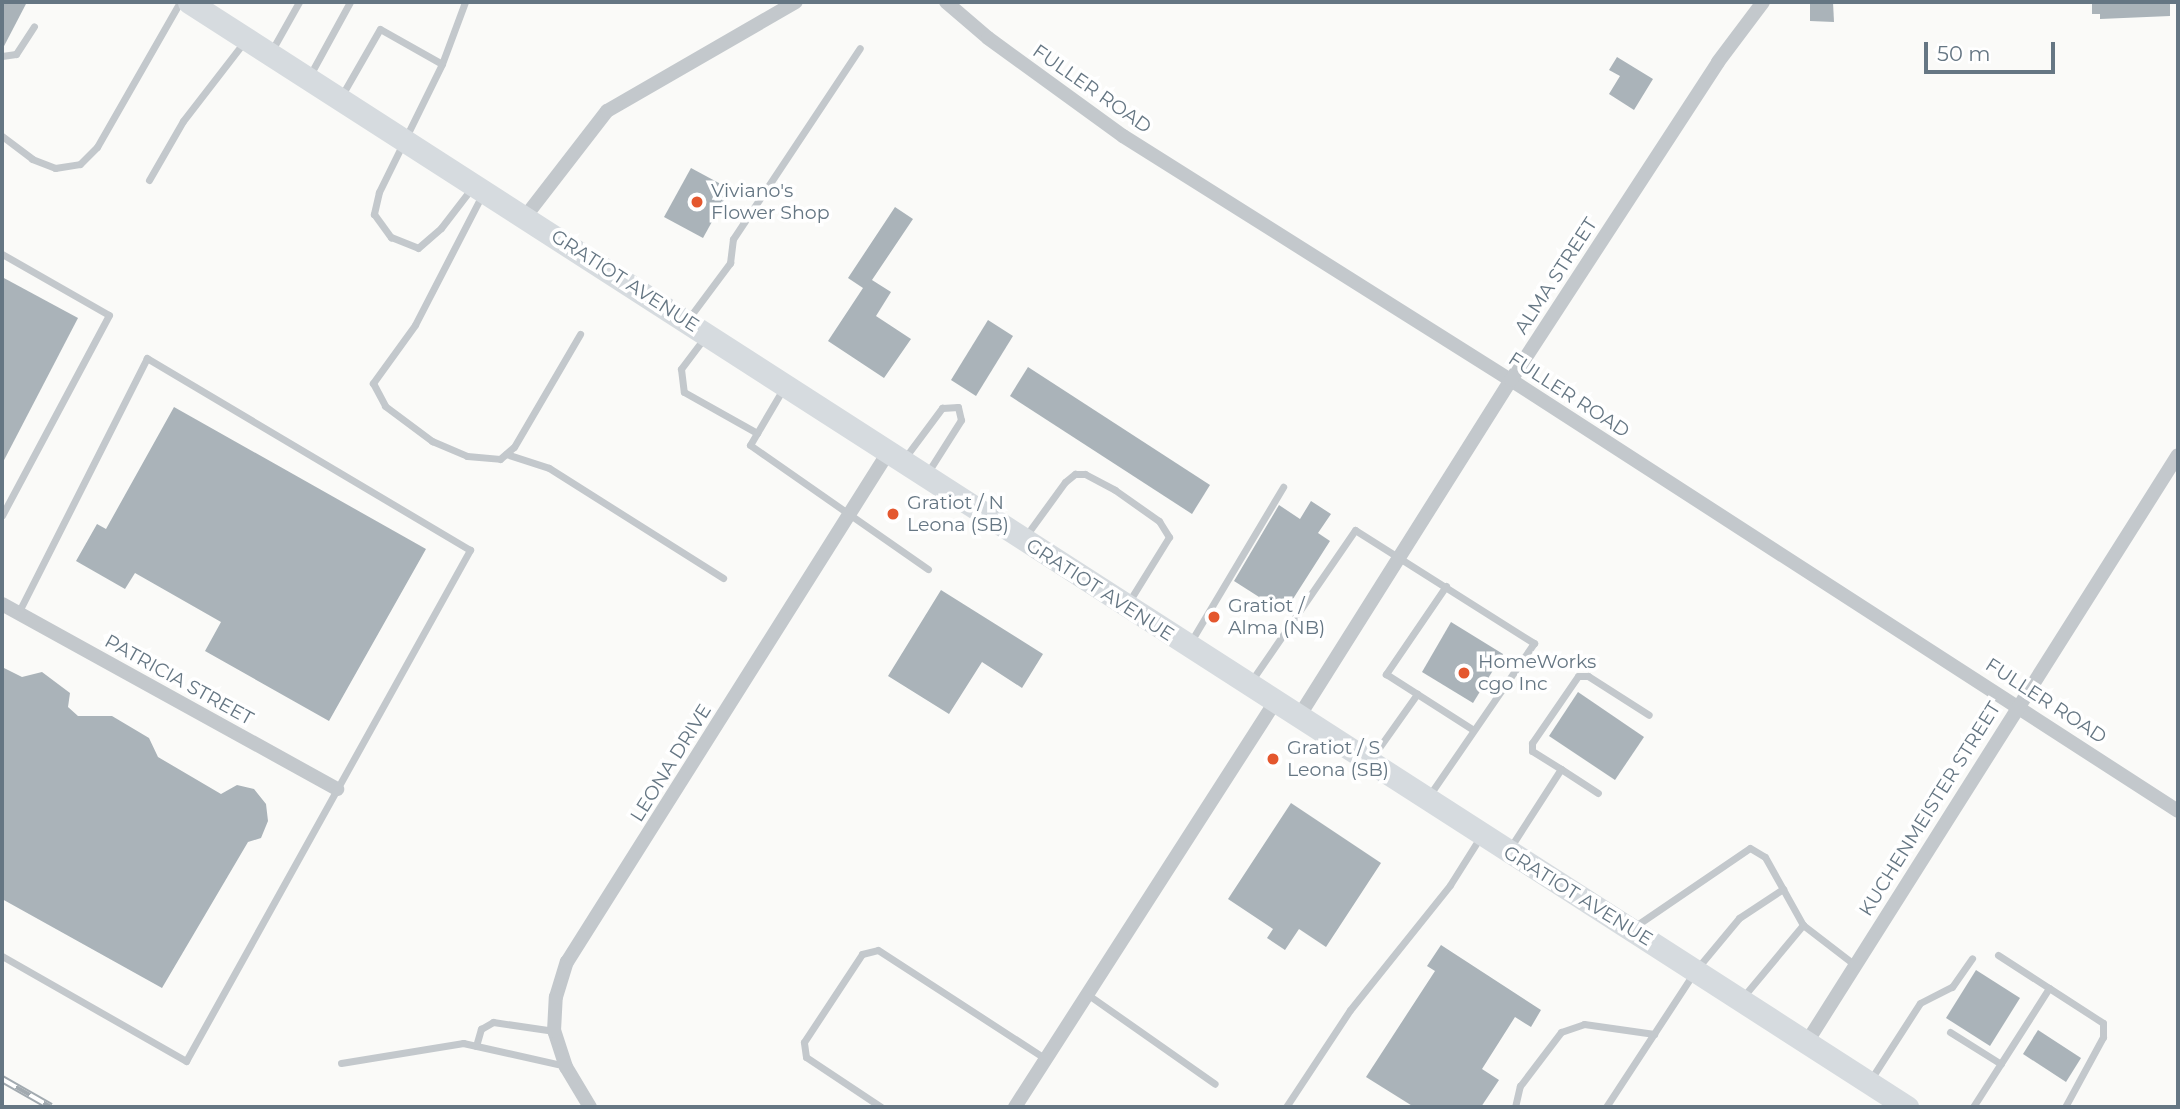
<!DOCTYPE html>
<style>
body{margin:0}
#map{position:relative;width:2180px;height:1109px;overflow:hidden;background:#fafaf8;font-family:Montserrat,sans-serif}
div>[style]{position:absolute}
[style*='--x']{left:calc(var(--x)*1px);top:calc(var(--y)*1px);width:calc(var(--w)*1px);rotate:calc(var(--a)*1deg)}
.building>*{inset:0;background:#aab3b9}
.lane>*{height:7px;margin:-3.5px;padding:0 3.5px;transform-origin:3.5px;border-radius:3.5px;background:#c3c8cc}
.street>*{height:14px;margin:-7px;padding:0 7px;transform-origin:7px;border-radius:7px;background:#c3c8cc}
.primary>*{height:23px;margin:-11.5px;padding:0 11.5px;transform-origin:11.5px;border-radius:11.5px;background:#d6dbdf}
.rail>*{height:8px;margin-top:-4px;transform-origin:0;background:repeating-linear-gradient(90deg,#fff 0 16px,#a2aab0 0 32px);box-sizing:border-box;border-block:2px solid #a2aab0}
.dots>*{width:19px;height:19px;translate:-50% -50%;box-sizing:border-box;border:4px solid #fff;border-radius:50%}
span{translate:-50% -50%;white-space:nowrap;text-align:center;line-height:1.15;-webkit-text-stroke:7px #fff;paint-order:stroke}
.street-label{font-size:19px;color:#657683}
.poi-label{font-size:19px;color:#657683}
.left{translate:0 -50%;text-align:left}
.frame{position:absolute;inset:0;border:4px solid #657683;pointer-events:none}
.scale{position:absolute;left:1924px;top:42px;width:131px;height:32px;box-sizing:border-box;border:4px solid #657683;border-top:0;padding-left:9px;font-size:21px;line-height:24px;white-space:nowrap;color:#657683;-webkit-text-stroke:5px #fff;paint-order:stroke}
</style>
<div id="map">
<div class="building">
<div style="clip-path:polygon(2px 2px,27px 2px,2px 50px)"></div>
<div style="clip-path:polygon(1810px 2px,1833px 2px,1834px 22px,1810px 21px)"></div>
<div style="clip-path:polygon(2092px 2px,2170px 2px,2170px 16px,2100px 19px,2100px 14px,2092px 14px)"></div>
<div style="clip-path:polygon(1617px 57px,1653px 79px,1634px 110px,1609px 94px,1620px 76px,1609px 70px)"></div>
<div style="clip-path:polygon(691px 168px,730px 189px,703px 238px,664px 217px)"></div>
<div style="clip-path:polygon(895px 207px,913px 219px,872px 280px,891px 292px,876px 316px,911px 339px,884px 378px,828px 341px,863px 288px,848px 278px)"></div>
<div style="clip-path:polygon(2px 277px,78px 318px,2px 464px)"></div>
<div style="clip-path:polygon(988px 320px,1013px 336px,976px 396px,951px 380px)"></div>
<div style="clip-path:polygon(1028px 367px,1210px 485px,1192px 514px,1010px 396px)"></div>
<div style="clip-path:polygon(174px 407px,426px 549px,329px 721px,205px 651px,221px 622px,135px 573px,125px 589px,76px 561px,97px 524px,106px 529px)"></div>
<div style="clip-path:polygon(1311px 501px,1331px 514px,1318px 533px,1330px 541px,1284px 613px,1234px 581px,1279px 505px,1300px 519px)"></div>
<div style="clip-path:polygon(941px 590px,1043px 654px,1022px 688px,982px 662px,949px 714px,888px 676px)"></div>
<div style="clip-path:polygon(1451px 622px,1503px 654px,1473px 703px,1422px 672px)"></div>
<div style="clip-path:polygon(2px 667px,22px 677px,42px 672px,70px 693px,68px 707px,78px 716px,112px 716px,149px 738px,158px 757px,221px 794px,237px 785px,254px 789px,266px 804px,268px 821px,261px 838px,248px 842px,162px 988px,2px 899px)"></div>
<div style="clip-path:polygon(1578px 692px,1644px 737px,1615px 780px,1549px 736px)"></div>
<div style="clip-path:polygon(1291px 803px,1381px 863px,1326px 947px,1299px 929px,1285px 950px,1267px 938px,1273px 929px,1228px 899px)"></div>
<div style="clip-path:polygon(1441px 945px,1541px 1010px,1531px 1027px,1515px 1017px,1482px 1069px,1499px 1080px,1481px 1107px,1414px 1107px,1366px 1077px,1435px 971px,1427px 966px)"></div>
<div style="clip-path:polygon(1976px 970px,2020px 998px,1990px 1046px,1946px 1018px)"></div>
<div style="clip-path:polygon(2038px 1030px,2081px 1058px,2066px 1082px,2023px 1054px)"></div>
</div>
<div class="lane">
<div style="--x:465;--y:2;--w:66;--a:110.4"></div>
<div style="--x:442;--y:64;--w:143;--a:116.2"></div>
<div style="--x:379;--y:192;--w:23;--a:103"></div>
<div style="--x:374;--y:214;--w:29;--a:54"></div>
<div style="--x:391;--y:237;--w:29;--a:22"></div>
<div style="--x:418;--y:248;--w:30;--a:-41"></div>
<div style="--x:441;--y:228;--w:49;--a:-52.4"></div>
<div style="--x:272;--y:50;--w:55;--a:-60.6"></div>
<div style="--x:2;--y:56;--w:14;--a:-8"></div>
<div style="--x:16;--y:54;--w:33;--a:-57"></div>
<div style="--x:310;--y:75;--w:83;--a:-61.3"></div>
<div style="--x:342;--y:95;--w:76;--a:-60.1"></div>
<div style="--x:380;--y:29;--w:71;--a:29.4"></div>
<div style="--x:2;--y:136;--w:38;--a:37"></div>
<div style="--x:32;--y:159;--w:25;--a:21"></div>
<div style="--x:55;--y:168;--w:25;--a:-9"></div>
<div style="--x:80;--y:164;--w:24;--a:-45"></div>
<div style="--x:97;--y:147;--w:167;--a:-60.2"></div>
<div style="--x:149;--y:180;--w:68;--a:-60"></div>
<div style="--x:183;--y:121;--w:100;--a:-52.3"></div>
<div style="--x:482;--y:195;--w:146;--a:117.3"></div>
<div style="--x:415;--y:325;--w:72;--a:125.9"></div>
<div style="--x:373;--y:383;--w:26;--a:62"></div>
<div style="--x:385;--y:406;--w:59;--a:36.7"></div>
<div style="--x:432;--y:441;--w:38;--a:23"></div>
<div style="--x:467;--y:456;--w:33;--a:5"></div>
<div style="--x:500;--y:459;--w:18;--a:-41"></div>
<div style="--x:514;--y:447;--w:131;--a:-59.7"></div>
<div style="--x:2;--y:254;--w:123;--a:29.7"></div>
<div style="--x:109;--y:315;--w:227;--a:118.1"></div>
<div style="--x:689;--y:318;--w:69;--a:-53.3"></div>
<div style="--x:730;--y:263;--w:24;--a:-83"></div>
<div style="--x:733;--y:239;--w:229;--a:-56.4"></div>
<div style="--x:705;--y:337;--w:40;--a:127"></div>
<div style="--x:681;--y:369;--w:23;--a:83"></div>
<div style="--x:684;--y:392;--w:84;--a:29.3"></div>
<div style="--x:783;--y:389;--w:65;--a:120.5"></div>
<div style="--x:750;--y:445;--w:217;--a:34.9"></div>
<div style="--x:506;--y:454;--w:45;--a:18"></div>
<div style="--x:549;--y:468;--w:206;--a:32.3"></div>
<div style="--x:904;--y:459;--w:64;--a:-53.3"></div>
<div style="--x:942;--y:408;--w:16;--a:-4"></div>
<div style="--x:958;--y:407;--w:13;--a:77"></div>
<div style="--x:961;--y:420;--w:62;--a:122.4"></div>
<div style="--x:1025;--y:537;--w:68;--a:-54"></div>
<div style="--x:1065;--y:482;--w:13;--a:-39"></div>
<div style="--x:1075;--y:474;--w:10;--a:0"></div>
<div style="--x:1085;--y:474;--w:34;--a:28"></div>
<div style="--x:1115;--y:490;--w:54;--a:35.2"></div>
<div style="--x:1159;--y:521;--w:19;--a:58"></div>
<div style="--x:1169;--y:537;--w:78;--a:121.8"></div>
<div style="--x:1446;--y:586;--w:107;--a:124.3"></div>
<div style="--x:1386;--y:674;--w:102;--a:32.6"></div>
<div style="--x:1190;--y:643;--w:182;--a:-59.2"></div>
<div style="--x:1252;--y:680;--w:182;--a:-55.5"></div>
<div style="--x:1355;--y:530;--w:212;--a:32.3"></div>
<div style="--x:1534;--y:643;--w:186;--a:124.5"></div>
<div style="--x:1371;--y:759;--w:80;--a:-54.7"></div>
<div style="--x:1561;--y:769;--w:44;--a:33"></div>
<div style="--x:1510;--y:848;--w:94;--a:-57.2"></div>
<div style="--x:1561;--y:769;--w:34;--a:-148"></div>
<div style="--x:1532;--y:751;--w:8;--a:-90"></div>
<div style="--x:1532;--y:743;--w:81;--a:-55.5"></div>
<div style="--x:1578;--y:676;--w:10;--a:0"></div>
<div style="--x:1588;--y:676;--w:72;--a:32.6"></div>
<div style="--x:1634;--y:927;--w:140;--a:-34.3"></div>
<div style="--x:1750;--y:848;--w:17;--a:31"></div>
<div style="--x:1765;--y:857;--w:78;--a:60.8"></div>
<div style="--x:1803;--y:925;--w:66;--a:37.6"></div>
<div style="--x:1998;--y:955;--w:61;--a:32.9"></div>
<div style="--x:2;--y:956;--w:212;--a:29.7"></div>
<div style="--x:186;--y:1061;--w:585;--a:-60.94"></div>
<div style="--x:470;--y:550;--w:376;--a:-149.3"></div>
<div style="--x:147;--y:358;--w:286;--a:116.8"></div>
<div style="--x:1087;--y:994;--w:156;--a:35.1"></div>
<div style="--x:1743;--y:997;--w:94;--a:-50.2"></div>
<div style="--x:1950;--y:1032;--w:60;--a:32.1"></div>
<div style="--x:476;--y:1046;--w:18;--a:-74"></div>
<div style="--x:481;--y:1029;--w:14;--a:-30"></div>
<div style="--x:493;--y:1022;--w:62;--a:8.4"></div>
<div style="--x:341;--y:1063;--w:124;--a:-9.3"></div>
<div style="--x:463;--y:1043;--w:106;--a:12.6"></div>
<div style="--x:1871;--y:1079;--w:90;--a:-57.2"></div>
<div style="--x:1920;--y:1003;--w:36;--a:-27"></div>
<div style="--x:1952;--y:987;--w:35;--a:-55"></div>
<div style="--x:881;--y:1107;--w:90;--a:-146.3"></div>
<div style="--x:806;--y:1057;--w:15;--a:-98"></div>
<div style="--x:804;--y:1042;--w:105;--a:-56.6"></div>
<div style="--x:862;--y:954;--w:16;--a:-14"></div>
<div style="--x:878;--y:950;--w:200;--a:33"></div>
<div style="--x:1286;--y:1107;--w:116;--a:-56.6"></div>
<div style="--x:1350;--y:1010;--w:160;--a:-51.3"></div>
<div style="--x:1450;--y:885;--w:58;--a:-57.7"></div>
<div style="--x:1515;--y:1107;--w:22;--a:-77"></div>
<div style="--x:1520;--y:1086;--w:68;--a:-52.8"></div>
<div style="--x:1561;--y:1032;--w:24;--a:-19"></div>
<div style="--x:1584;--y:1024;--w:71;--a:8.1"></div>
<div style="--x:1606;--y:1107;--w:163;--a:-56.8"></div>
<div style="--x:1695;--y:971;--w:69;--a:-50.3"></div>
<div style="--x:1739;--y:918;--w:53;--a:-33.4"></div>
<div style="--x:1973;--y:1107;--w:141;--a:-57.4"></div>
<div style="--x:2049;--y:988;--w:64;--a:32.9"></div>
<div style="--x:2103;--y:1023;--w:14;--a:90"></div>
<div style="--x:2103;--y:1037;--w:80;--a:118.5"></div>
</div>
<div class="street">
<div style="--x:946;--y:2;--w:55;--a:40.6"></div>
<div style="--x:988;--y:38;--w:167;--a:36"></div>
<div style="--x:1123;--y:136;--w:458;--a:32.2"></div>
<div style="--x:1511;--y:380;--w:794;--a:32.87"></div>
<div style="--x:525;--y:217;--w:134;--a:-52.3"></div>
<div style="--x:607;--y:111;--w:218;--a:-30"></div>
<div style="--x:2;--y:604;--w:383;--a:28.9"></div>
<div style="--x:1298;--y:718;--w:400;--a:-57.8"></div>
<div style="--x:1511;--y:380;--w:379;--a:-56.9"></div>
<div style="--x:1718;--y:62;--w:75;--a:-53.1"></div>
<div style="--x:1807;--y:1042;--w:694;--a:-57.71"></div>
<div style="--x:590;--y:1107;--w:47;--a:-121"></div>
<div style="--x:566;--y:1067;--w:38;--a:-108"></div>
<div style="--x:554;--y:1031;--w:34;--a:-87"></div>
<div style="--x:556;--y:997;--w:37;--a:-73"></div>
<div style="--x:567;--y:962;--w:604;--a:-57.78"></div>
<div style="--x:1015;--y:1107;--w:480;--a:-57.3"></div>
</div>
<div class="primary">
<div style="--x:189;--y:2;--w:2043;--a:32.75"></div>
</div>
<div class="rail">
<div style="--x:2;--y:1079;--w:56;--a:29.7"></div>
</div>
<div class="dots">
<div style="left:697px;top:202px;background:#e4572e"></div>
<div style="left:893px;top:514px;background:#e4572e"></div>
<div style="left:1214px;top:617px;background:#e4572e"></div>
<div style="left:1464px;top:673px;background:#e4572e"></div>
<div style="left:1273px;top:759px;background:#e4572e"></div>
</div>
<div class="street-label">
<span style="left:1092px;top:89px;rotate:35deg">FULLER ROAD</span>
<span style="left:1556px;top:276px;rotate:-57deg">ALMA STREET</span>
<span style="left:625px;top:281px;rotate:33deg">GRATIOT AVENUE</span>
<span style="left:1569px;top:395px;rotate:33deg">FULLER ROAD</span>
<span style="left:1100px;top:590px;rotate:33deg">GRATIOT AVENUE</span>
<span style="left:179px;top:680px;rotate:29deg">PATRICIA STREET</span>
<span style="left:2046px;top:701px;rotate:33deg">FULLER ROAD</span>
<span style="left:671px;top:763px;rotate:-58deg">LEONA DRIVE</span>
<span style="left:1930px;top:809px;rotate:-58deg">KUCHENMEISTER STREET</span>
<span style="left:1578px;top:896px;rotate:32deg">GRATIOT AVENUE</span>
</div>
<div class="poi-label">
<span class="left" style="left:711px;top:202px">Viviano's<br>Flower Shop</span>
<span class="left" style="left:907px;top:514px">Gratiot / N<br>Leona (SB)</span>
<span class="left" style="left:1228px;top:617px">Gratiot /<br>Alma (NB)</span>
<span class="left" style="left:1478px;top:673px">HomeWorks<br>cgo Inc</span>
<span class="left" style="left:1287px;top:759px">Gratiot / S<br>Leona (SB)</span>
</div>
<div class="frame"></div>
<div class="scale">50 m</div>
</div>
